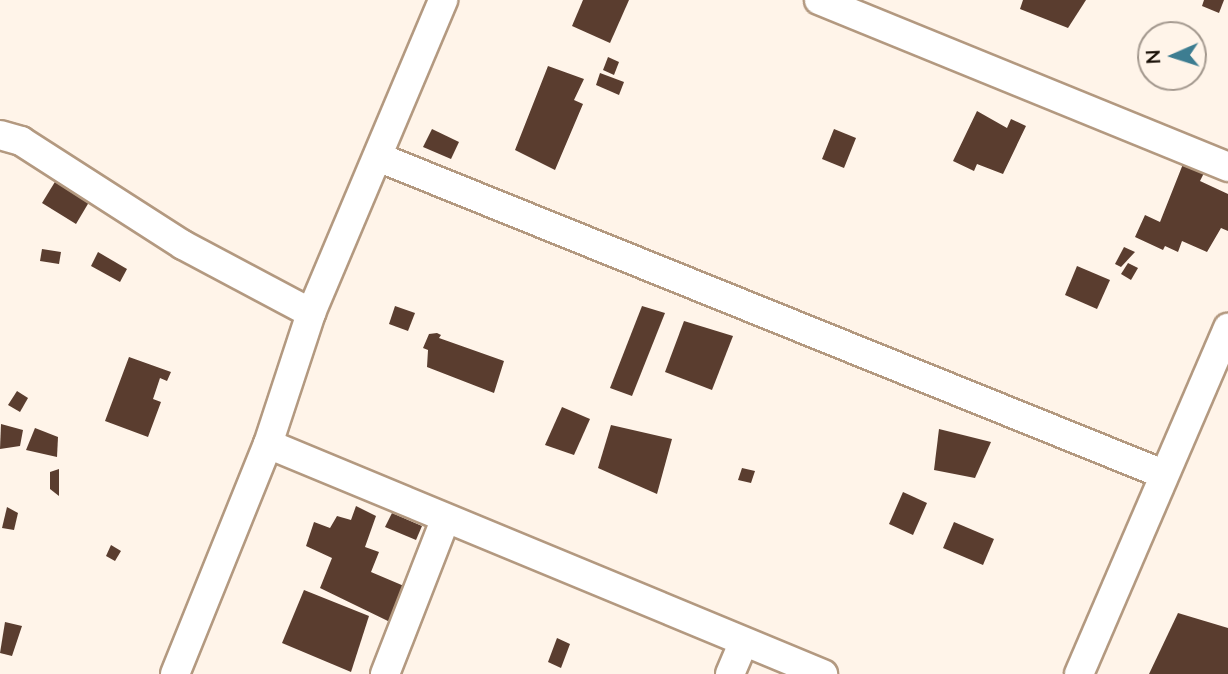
<!DOCTYPE html>
<style>
body{margin:0}
#map{position:relative;width:1228px;height:674px;overflow:hidden;background:#fff4e9;font-family:Lato,sans-serif}
div>[style]{position:absolute}
[style*='--x']{left:calc(var(--x)*1px);top:calc(var(--y)*1px);width:calc(var(--w)*1px);rotate:calc(var(--a)*1deg)}
.building>*{inset:0;background:#5a3d2f}
.roads{filter:drop-shadow(2px 0 #b39980) drop-shadow(-2px 0 #b39980) drop-shadow(0 2px #b39980) drop-shadow(0 -2px #b39980)}
.street>*{height:28px;margin:-14px;padding:0 14px;transform-origin:14px;border-radius:14px;background:#fff}
span{translate:-50% -50%;white-space:nowrap;text-align:center;line-height:1.15;-webkit-text-stroke:7px #fff4e9;paint-order:stroke}
.north{position:absolute;left:1137px;top:21px;width:70px;height:70px;box-sizing:border-box;background:#fff4e9;border:2px solid #a3988e;border-radius:50%;rotate:267deg;font-size:19px;font-weight:700;line-height:28px;text-align:center;color:#180f06}
.north::after{content:'';display:block;margin:auto;width:24px;height:32px;background:#3d7d91;clip-path:polygon(50% 0,100% 100%,50% 72%,0 100%)}
</style>
<div id="map">
<div class="building">
<div style="clip-path:polygon(583px 0,629px 0,610px 43px,572px 26px)"></div>
<div style="clip-path:polygon(1023px 0,1086px 0,1068px 28px,1020px 9px)"></div>
<div style="clip-path:polygon(1204px 0,1224px 0,1219px 13px,1202px 6px)"></div>
<div style="clip-path:polygon(608px 57px,619px 62px,614px 75px,603px 70px)"></div>
<div style="clip-path:polygon(548px 66px,584px 79px,574px 100px,583px 104px,555px 170px,515px 150px)"></div>
<div style="clip-path:polygon(600px 73px,624px 82px,619px 95px,596px 85px)"></div>
<div style="clip-path:polygon(977px 111px,1007px 128px,1011px 119px,1026px 126px,1003px 174px,977px 164px,974px 171px,953px 161px)"></div>
<div style="clip-path:polygon(432px 129px,459px 142px,451px 159px,423px 147px)"></div>
<div style="clip-path:polygon(834px 129px,856px 138px,844px 168px,822px 159px)"></div>
<div style="clip-path:polygon(1183px 164px,1204px 173px,1200px 181px,1228px 194px,1228px 231px,1221px 228px,1207px 252px,1182px 241px,1178px 252px,1165px 246px,1163px 250px,1135px 237px,1145px 215px,1160px 222px)"></div>
<div style="clip-path:polygon(61px 172px,95px 192px,76px 224px,42px 203px)"></div>
<div style="clip-path:polygon(1124px 247px,1135px 252px,1121px 267px,1115px 264px)"></div>
<div style="clip-path:polygon(42px 249px,61px 252px,59px 264px,40px 261px)"></div>
<div style="clip-path:polygon(98px 252px,127px 269px,120px 282px,91px 266px)"></div>
<div style="clip-path:polygon(1128px 263px,1138px 268px,1131px 280px,1121px 274px)"></div>
<div style="clip-path:polygon(1077px 266px,1110px 280px,1097px 309px,1065px 295px)"></div>
<div style="clip-path:polygon(395px 306px,415px 313px,408px 331px,389px 324px)"></div>
<div style="clip-path:polygon(642px 306px,665px 313px,632px 396px,610px 388px)"></div>
<div style="clip-path:polygon(684px 321px,733px 336px,712px 390px,665px 372px)"></div>
<div style="clip-path:polygon(437px 333px,441px 335px,439px 338px,504px 361px,494px 393px,427px 367px,428px 350px,423px 348px,429px 334px)"></div>
<div style="clip-path:polygon(129px 357px,171px 372px,167px 381px,160px 378px,153px 399px,161px 402px,148px 437px,105px 421px)"></div>
<div style="clip-path:polygon(17px 391px,28px 398px,20px 412px,8px 405px)"></div>
<div style="clip-path:polygon(562px 407px,590px 419px,574px 455px,545px 445px)"></div>
<div style="clip-path:polygon(1px 424px,23px 430px,20px 446px,0 449px)"></div>
<div style="clip-path:polygon(611px 425px,672px 439px,657px 494px,598px 468px)"></div>
<div style="clip-path:polygon(35px 428px,58px 437px,57px 457px,26px 450px)"></div>
<div style="clip-path:polygon(939px 429px,991px 442px,975px 478px,934px 470px)"></div>
<div style="clip-path:polygon(742px 468px,755px 471px,751px 483px,738px 480px)"></div>
<div style="clip-path:polygon(59px 469px,59px 496px,50px 489px,50px 472px)"></div>
<div style="clip-path:polygon(903px 492px,927px 503px,913px 535px,889px 524px)"></div>
<div style="clip-path:polygon(356px 506px,376px 516px,365px 547px,379px 552px,371px 572px,404px 586px,390px 622px,320px 588px,332px 558px,306px 546px,314px 522px,330px 528px,337px 516px,351px 520px)"></div>
<div style="clip-path:polygon(7px 507px,18px 513px,14px 530px,2px 528px)"></div>
<div style="clip-path:polygon(392px 513px,422px 526px,416px 540px,385px 527px)"></div>
<div style="clip-path:polygon(954px 522px,994px 539px,983px 565px,943px 548px)"></div>
<div style="clip-path:polygon(111px 545px,121px 551px,115px 561px,106px 556px)"></div>
<div style="clip-path:polygon(304px 590px,369px 616px,351px 672px,282px 643px)"></div>
<div style="clip-path:polygon(1178px 613px,1228px 628px,1228px 674px,1149px 674px)"></div>
<div style="clip-path:polygon(5px 622px,22px 626px,12px 656px,0 653px)"></div>
<div style="clip-path:polygon(557px 638px,570px 644px,561px 668px,548px 662px)"></div>
</div>
<div class="roads">
<div class="street">
<div style="--x:819;--y:0;--w:442;--a:22.2"></div>
<div style="--x:0;--y:135;--w:22;--a:16"></div>
<div style="--x:21;--y:141;--w:193;--a:32.7"></div>
<div style="--x:183;--y:245;--w:145;--a:28"></div>
<div style="--x:378;--y:157;--w:847;--a:21.99"></div>
<div style="--x:268;--y:444;--w:601;--a:22.51"></div>
<div style="--x:175;--y:674;--w:248;--a:-68"></div>
<div style="--x:268;--y:444;--w:138;--a:-71.8"></div>
<div style="--x:311;--y:313;--w:340;--a:-67.1"></div>
<div style="--x:385;--y:674;--w:165;--a:-68.7"></div>
<div style="--x:730;--y:674;--w:34;--a:-67"></div>
<div style="--x:1079;--y:674;--w:377;--a:-66.7"></div>
</div>
</div>
<div class="north">N</div>
</div>
